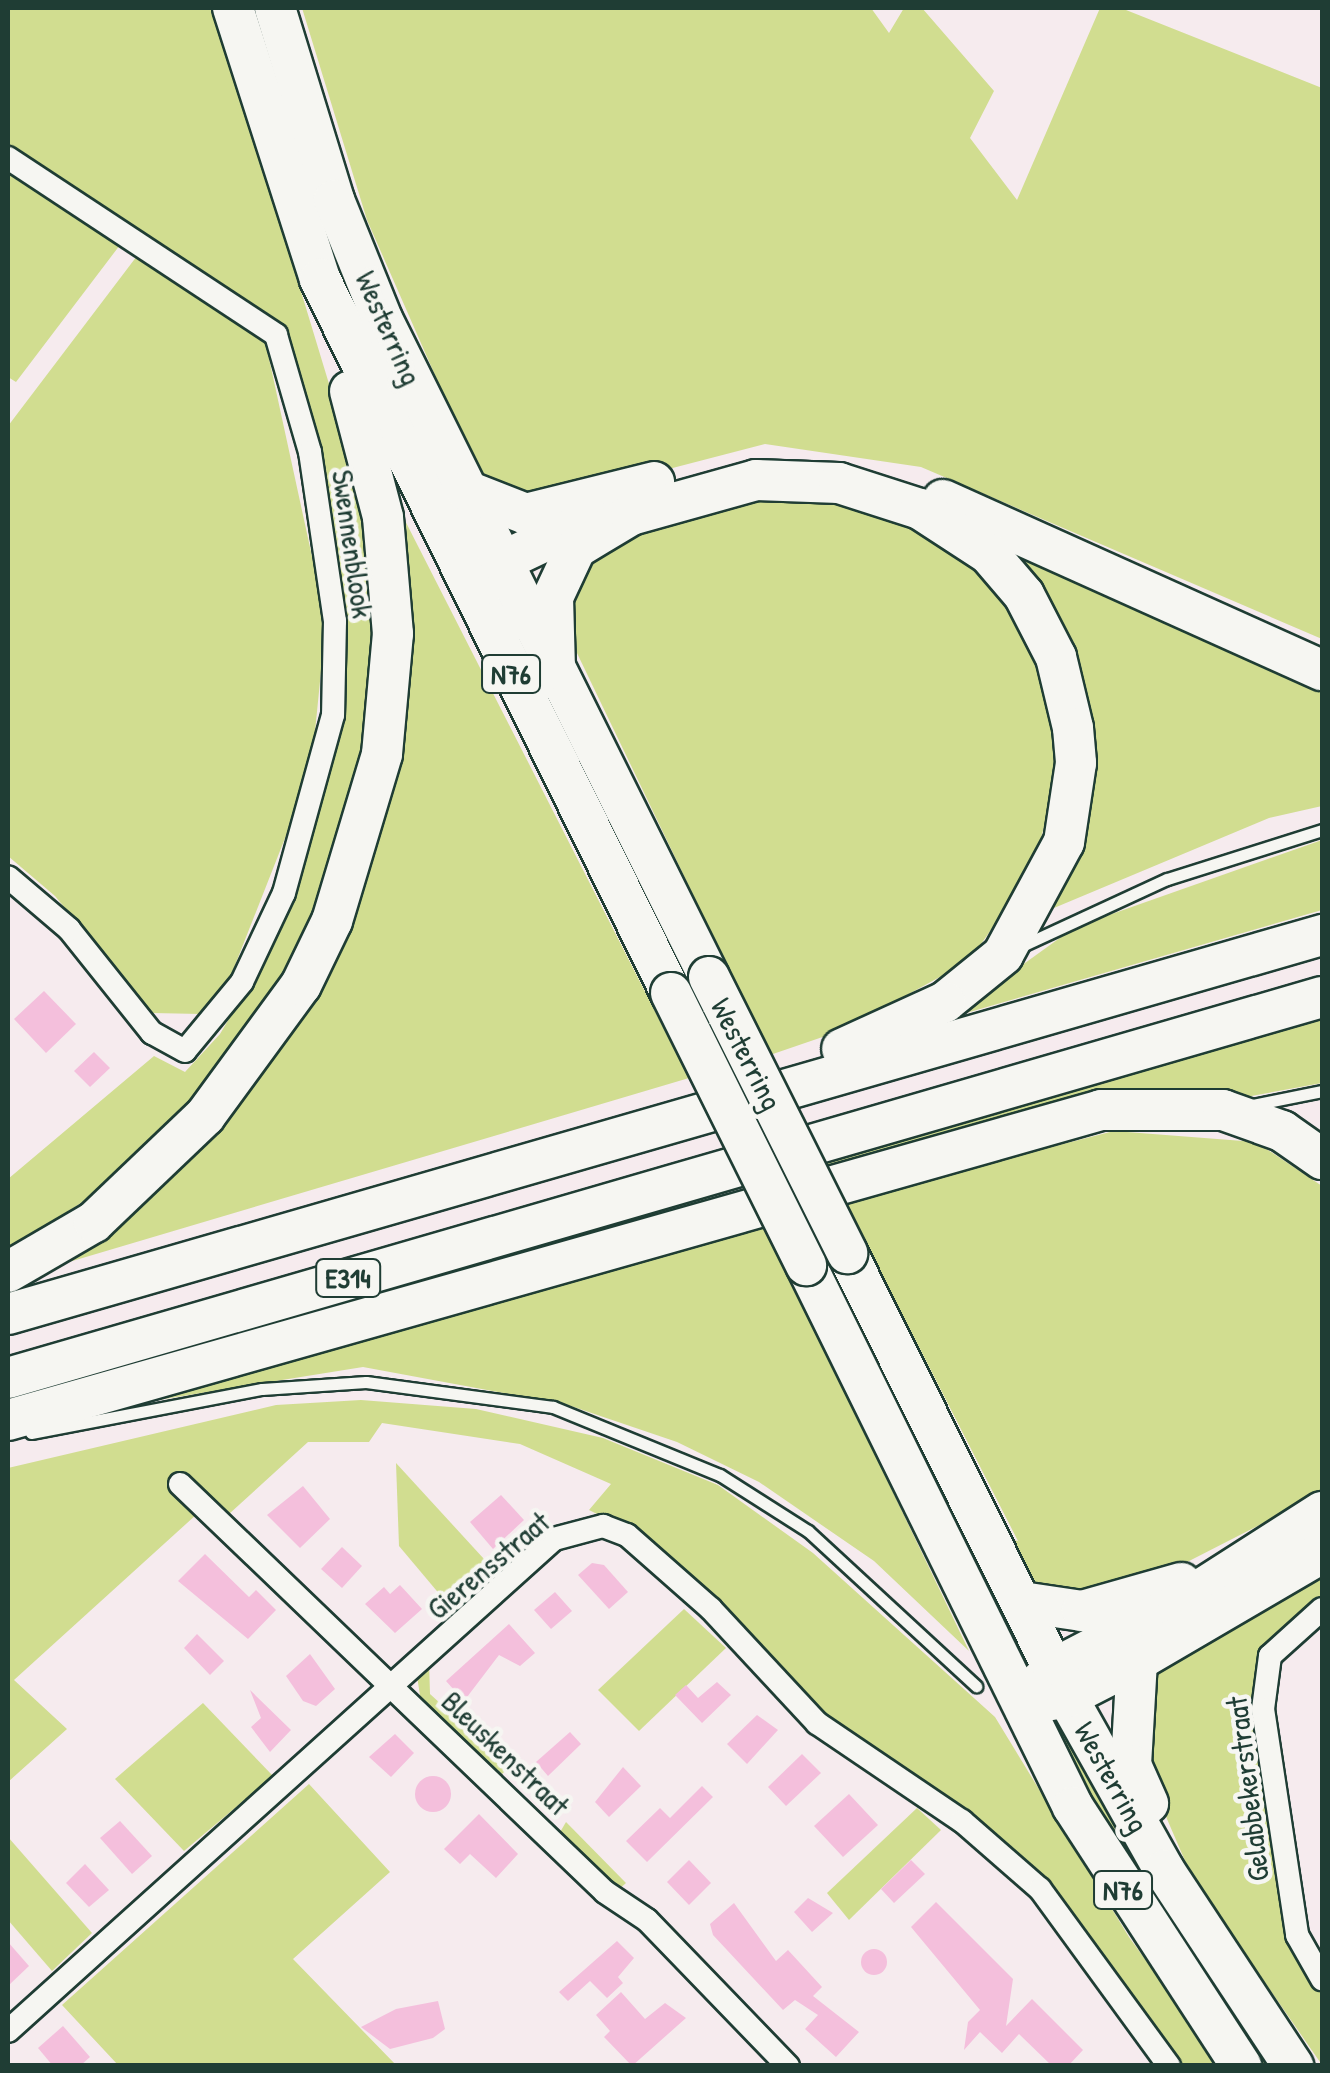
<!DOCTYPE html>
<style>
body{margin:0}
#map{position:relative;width:1330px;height:2073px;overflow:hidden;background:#f6ebee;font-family:"Patrick Hand",sans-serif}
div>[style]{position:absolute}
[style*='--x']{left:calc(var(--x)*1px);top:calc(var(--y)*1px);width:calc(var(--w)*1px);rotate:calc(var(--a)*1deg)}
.green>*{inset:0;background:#d1dd90}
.building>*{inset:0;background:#f4bfdc}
.round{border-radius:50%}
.roads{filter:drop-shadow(2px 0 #1f3d34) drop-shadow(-2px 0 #1f3d34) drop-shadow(0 2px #1f3d34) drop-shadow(0 -2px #1f3d34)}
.lane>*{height:11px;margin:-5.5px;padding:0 5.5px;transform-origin:5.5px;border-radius:5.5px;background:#f6f6f2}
.street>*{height:22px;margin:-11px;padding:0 11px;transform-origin:11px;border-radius:11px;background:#f6f6f2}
.highway>*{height:40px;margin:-20px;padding:0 20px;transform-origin:20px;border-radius:20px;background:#f6f6f2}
.bridges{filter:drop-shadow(2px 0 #1f3d34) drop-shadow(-2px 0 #1f3d34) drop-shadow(0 2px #1f3d34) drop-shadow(0 -2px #1f3d34)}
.highway-bridge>*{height:40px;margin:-20px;padding:0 20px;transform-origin:20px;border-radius:20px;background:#f6f6f2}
span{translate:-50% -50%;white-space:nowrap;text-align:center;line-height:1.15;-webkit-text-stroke:9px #f6f6f2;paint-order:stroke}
.shield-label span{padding:2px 8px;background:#f6f6f2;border:2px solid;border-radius:8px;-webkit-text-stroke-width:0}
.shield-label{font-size:28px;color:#1f3d34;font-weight:700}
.street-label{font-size:30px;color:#1f3d34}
.frame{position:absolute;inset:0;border:10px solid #1f3d34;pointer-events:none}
</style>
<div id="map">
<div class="green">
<div style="clip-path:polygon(8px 8px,215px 8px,360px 486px,375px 654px,354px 808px,294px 963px,206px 1088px,100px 1191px,8px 1249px,8px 1179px,154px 1056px,185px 1072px,220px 1034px,259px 968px,343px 682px,286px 333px,265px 340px,326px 621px,311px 772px,228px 983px,201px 1014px,152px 1013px,55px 896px,8px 856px,8px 426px,140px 252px,123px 241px,16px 382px,8px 377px)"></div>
<div style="clip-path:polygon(302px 8px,871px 8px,889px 33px,904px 8px,922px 8px,994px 91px,970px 138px,1017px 200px,1100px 8px,1121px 8px,1322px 88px,1322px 639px,921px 467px,765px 444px,534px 504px,477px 471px,367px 220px)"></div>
<div style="clip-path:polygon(764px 491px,819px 491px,906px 519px,976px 564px,1029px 633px,1057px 729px,1058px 774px,1032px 872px,969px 961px,843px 1030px,770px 1055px,576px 651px,570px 619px,574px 583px,609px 538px)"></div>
<div style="clip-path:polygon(392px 495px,689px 1078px,32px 1273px,215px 1126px,305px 1015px,360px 900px,395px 773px)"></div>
<div style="clip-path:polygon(972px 524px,1322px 682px,1322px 806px,1269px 818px,1042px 913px,1085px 732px)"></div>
<div style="clip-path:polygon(1322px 840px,1322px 910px,949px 1018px,1075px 927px)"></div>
<div style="clip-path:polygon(1322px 1019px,1322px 1083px,826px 1174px,822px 1164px)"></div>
<div style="clip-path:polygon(1114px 1131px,1256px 1142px,1322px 1186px,1322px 1493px,1150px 1581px,1073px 1601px,1025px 1581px,1012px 1559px,1011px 1539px,1018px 1541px,844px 1200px)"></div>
<div style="clip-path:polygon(761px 1217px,969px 1651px,874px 1561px,759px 1482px,677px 1442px,568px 1405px,363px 1367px,146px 1402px)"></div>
<div style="clip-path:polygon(361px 1400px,476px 1409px,603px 1438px,718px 1485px,813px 1553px,995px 1717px,1129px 1937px,1221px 2065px,1180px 2065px,1042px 1880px,825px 1716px,749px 1632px,639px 1535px,589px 1510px,611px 1484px,520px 1444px,382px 1423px,369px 1442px,308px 1442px,229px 1514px,184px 1479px,197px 1514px,14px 1680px,67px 1729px,8px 1782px,8px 1468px,276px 1405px)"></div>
<div style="clip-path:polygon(396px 1463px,495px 1571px,452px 1609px,399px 1546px)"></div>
<div style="clip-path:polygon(1322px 1573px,1322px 1598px,1267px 1646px,1284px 1931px,1322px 1995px,1322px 2065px,1192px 1877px,1139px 1754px,1139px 1718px,1157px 1670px)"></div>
<div style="clip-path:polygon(684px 1609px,726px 1648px,639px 1731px,598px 1690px)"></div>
<div style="clip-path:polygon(429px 1662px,430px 1694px,510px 1767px,502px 1774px,421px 1702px,417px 1676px)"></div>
<div style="clip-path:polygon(203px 1703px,273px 1776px,184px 1851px,115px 1779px)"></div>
<div style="clip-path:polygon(1059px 1719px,1278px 2065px,1256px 2065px,1053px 1743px)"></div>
<div style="clip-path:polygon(309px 1784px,390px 1872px,293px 1959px,396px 2065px,118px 2065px,62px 2005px)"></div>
<div style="clip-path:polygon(917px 1808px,941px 1830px,849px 1920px,827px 1893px)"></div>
<div style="clip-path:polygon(566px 1822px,626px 1883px,617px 1891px,559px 1834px)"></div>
<div style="clip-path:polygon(8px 1837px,92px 1933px,52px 1971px,8px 1920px)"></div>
</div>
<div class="building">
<div style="clip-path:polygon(44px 991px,76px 1024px,46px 1053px,14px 1019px)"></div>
<div style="clip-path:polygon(94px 1052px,110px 1068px,90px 1087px,74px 1071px)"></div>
<div style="clip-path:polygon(303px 1486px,330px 1519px,300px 1548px,267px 1515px)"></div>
<div style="clip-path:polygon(501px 1495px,524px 1520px,493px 1549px,470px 1522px)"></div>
<div style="clip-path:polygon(342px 1547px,362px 1566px,342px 1588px,321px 1569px)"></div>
<div style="clip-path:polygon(205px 1554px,249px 1597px,256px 1590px,276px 1610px,248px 1639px,178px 1581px)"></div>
<div style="clip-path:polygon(592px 1563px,604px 1565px,628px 1592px,609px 1609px,578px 1575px)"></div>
<div style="clip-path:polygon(400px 1585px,422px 1609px,395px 1633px,365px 1604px,384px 1587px,390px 1594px)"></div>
<div style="clip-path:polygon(555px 1592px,572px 1611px,551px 1629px,534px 1610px)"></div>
<div style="clip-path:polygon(509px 1624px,535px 1653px,520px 1666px,499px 1655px,464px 1701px,446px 1681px)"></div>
<div style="clip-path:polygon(197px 1634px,224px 1661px,210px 1675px,184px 1648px)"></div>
<div style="clip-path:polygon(310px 1654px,335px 1689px,316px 1706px,303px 1701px,286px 1676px)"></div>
<div style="clip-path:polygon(717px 1682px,731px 1695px,702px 1723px,675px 1695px,686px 1685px,698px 1698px)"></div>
<div style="clip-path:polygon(250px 1690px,291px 1730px,270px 1752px,251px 1727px,261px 1718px)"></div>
<div style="clip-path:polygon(757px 1715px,778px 1730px,747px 1764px,727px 1744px)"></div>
<div style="clip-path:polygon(570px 1732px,581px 1744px,548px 1776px,536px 1762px)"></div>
<div style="clip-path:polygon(395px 1734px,414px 1753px,391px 1777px,369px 1757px)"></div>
<div style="clip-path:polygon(802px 1754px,821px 1773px,786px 1806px,768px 1787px)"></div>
<div style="clip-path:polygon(623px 1767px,641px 1786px,609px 1817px,595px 1802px)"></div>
<div class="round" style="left:415px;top:1776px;width:36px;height:36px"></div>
<div style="clip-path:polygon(702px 1786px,713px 1797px,647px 1862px,626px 1841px,660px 1808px,670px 1818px)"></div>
<div style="clip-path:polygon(849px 1794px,878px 1825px,843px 1857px,814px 1826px)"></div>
<div style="clip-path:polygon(479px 1814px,518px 1854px,496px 1878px,470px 1854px,460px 1864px,444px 1849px)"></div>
<div style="clip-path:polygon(120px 1821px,152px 1856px,132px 1874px,100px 1838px)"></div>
<div style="clip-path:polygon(689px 1860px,711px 1883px,689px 1905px,667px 1882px)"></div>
<div style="clip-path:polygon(911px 1860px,925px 1874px,894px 1903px,881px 1889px)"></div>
<div style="clip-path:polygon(85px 1864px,109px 1890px,89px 1907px,66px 1883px)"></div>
<div style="clip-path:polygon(808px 1898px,833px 1913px,812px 1932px,794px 1912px)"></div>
<div style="clip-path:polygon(936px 1902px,1013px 1979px,1006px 2026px,1032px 1999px,1083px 2050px,1068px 2066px,1052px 2066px,1019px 2034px,1002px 2053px,980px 2032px,964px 2050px,968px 2022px,980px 2010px,911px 1927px)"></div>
<div style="clip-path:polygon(734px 1903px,776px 1961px,788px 1950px,822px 1987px,813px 1996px,859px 2032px,836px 2057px,805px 2029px,818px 2015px,795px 2000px,783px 2010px,713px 1935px,710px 1924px)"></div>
<div style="clip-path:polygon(617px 1941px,634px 1958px,618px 1977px,623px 1983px,607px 1998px,590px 1981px,568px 2001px,559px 1992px)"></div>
<div style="clip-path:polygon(8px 1942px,29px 1966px,8px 1986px)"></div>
<div class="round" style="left:861px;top:1949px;width:26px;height:26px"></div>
<div style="clip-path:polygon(621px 1992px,645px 2019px,665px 2003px,686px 2018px,632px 2066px,604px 2037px,610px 2031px,596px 2015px)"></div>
<div style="clip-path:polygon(438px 2001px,445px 2029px,433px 2038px,390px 2049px,361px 2027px,396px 2009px)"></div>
<div style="clip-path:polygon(63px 2026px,90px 2057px,80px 2066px,53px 2066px,38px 2048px)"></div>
</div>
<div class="roads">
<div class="lane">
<div style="--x:1024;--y:945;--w:157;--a:-24.8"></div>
<div style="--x:1167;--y:879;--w:163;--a:-17.5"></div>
<div style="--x:1252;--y:1105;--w:71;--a:-11.3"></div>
<div style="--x:31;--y:1433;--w:235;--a:-10.8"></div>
<div style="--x:262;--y:1389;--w:104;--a:-3.9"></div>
<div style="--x:366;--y:1382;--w:189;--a:7.6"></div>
<div style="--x:553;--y:1407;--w:180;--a:22.2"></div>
<div style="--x:720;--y:1475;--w:104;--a:32.5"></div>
<div style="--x:808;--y:1531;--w:229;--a:42.7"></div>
</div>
<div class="street">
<div style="--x:8;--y:158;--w:321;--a:33.4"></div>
<div style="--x:276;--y:335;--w:122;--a:73.8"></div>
<div style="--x:310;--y:452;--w:171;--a:81.6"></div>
<div style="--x:335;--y:621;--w:94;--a:91.2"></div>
<div style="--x:333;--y:715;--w:185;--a:105.4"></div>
<div style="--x:284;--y:893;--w:98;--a:115.3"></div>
<div style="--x:242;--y:982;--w:89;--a:129.6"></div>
<div style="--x:185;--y:1051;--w:38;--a:-151"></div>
<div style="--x:152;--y:1033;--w:133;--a:-128.6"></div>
<div style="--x:69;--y:929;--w:80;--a:-139.6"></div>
<div style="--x:180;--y:1484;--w:589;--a:43.83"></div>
<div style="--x:605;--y:1892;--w:50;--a:33.7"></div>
<div style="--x:647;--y:1920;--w:203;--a:46"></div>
<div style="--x:1322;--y:1609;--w:70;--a:137.9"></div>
<div style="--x:1270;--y:1656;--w:53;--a:97.5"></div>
<div style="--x:1263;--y:1709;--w:229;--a:81.4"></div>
<div style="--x:1297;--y:1935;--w:51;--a:60.4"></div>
<div style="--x:8;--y:2031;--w:735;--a:-42.02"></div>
<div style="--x:554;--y:1539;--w:51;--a:-14.9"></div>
<div style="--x:603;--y:1526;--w:26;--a:21"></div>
<div style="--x:627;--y:1535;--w:112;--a:41.4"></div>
<div style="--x:711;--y:1609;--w:156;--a:47.1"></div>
<div style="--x:817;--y:1723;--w:175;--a:34.1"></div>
<div style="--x:962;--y:1821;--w:103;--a:41.1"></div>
<div style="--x:1040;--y:1889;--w:219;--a:53.9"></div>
</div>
<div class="highway">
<div style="--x:233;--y:8;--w:285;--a:72.2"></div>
<div style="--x:320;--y:279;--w:796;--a:63.82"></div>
<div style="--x:275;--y:8;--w:201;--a:72.9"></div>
<div style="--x:334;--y:200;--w:128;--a:68"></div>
<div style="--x:382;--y:319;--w:735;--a:63.57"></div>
<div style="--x:467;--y:491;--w:63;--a:21.3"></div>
<div style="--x:526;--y:514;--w:132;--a:-14"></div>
<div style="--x:943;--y:500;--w:415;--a:24.2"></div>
<div style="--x:485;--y:584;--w:27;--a:-54"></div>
<div style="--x:501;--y:562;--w:100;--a:-25.5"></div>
<div style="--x:555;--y:669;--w:72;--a:-91.6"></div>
<div style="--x:553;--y:597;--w:54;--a:-64.9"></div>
<div style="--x:576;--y:548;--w:64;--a:-31"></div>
<div style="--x:631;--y:515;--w:130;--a:-15.6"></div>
<div style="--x:756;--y:480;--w:83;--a:2.1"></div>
<div style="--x:839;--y:483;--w:85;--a:17.8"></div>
<div style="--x:920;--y:509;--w:82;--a:33.1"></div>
<div style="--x:989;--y:554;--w:54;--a:49.5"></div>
<div style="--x:1024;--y:595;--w:70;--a:62.7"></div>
<div style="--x:1056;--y:657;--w:73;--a:76.5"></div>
<div style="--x:1073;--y:728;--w:35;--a:85"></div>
<div style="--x:1076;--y:763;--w:80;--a:98.6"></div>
<div style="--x:1064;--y:842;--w:128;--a:118.4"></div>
<div style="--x:1003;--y:955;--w:75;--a:141"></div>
<div style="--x:945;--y:1002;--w:113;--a:155.5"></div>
<div style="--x:847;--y:1253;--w:496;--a:63.6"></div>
<div style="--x:1067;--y:1697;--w:198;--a:60.7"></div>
<div style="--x:1164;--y:1870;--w:235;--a:56.6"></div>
<div style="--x:806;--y:1265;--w:604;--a:63.77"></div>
<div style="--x:1073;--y:1807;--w:309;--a:57"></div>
<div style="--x:8;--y:1272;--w:99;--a:-30.2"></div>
<div style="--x:94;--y:1222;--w:153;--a:-43.7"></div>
<div style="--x:205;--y:1116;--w:162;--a:-53.8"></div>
<div style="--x:301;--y:985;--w:71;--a:-64.2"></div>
<div style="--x:332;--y:921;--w:174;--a:-73.3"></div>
<div style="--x:382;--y:754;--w:121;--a:-84.8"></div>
<div style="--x:393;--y:634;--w:117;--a:-94.9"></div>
<div style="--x:383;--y:517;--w:130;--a:-104.7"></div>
<div style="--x:8;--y:1314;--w:1368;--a:-16.09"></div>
<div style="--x:8;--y:1378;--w:1368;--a:-16.17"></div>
<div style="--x:8;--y:1420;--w:1136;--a:-15.83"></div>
<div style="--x:1101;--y:1110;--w:122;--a:0"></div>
<div style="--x:1223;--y:1110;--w:63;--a:19.6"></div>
<div style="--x:1282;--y:1131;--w:49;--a:35"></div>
<div style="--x:1021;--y:1602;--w:62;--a:8.4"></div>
<div style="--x:1082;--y:1611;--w:103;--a:-15.8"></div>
<div style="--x:1137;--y:1661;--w:104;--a:93.3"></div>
<div style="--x:1131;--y:1765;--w:42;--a:65.9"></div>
<div style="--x:1034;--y:1688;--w:27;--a:-45"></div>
<div style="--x:1053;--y:1669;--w:141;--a:-27.5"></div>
<div style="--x:1178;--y:1604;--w:171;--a:-32.6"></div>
<div style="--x:1040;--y:1702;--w:27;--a:-10"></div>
<div style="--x:1067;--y:1697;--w:79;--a:-27.2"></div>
<div style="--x:1137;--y:1661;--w:214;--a:-30.3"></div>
</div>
</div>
<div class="bridges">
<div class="highway-bridge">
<div style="--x:709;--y:977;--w:309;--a:63.4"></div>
<div style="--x:671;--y:993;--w:304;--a:63.6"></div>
</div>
</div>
<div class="shield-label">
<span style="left:511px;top:674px">N76</span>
<span style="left:348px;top:1278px">E314</span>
<span style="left:1123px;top:1890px">N76</span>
</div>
<div class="street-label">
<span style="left:389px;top:328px;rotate:66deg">Westerring</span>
<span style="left:353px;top:544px;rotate:82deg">Swennenblook</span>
<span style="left:747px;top:1054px;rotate:63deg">Westerring</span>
<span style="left:488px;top:1565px;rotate:-40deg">Gierensstraat</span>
<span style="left:506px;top:1753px;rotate:44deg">Bleuskenstraat</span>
<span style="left:1112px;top:1777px;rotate:61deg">Westerring</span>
<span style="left:1247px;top:1789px;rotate:-97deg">Gelabbekerstraat</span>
</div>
<div class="frame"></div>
</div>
